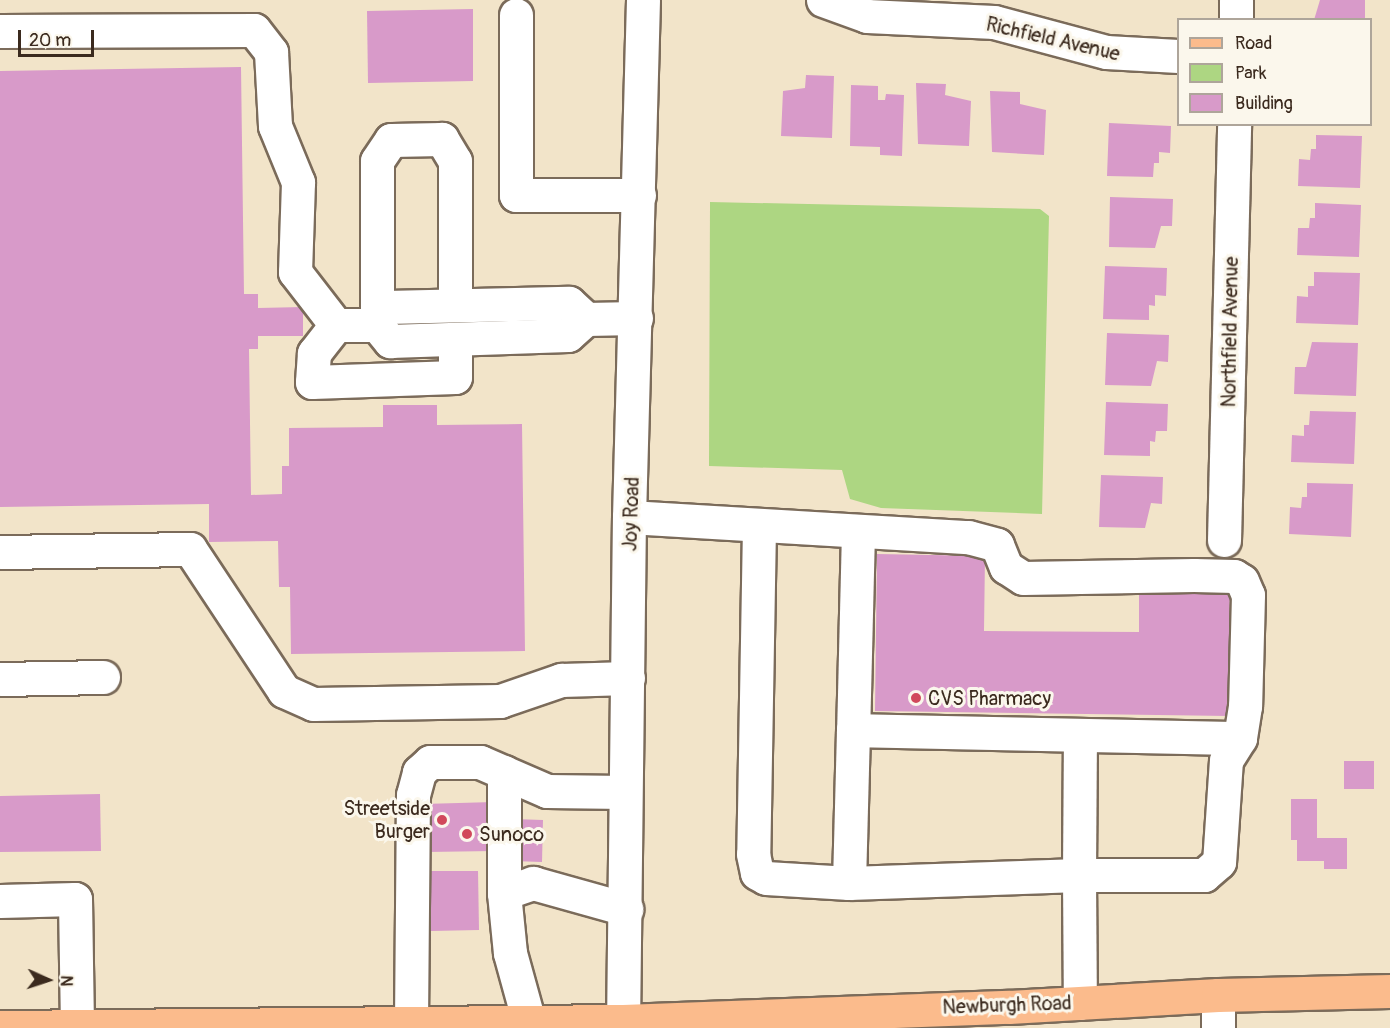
<!DOCTYPE html>
<style>
body{margin:0}
#map{position:relative;width:1390px;height:1028px;overflow:hidden;background:#f2e4c9;font-family:Pangolin,sans-serif}
div>[style]{position:absolute}
[style*='--x']{left:calc(var(--x)*1px);top:calc(var(--y)*1px);width:calc(var(--w)*1px);rotate:calc(var(--a)*1deg)}
.green>*{inset:0;background:#add682}
.building>*{inset:0;background:#d89ac9}
.roads{filter:drop-shadow(2px 0 #7b6b5a) drop-shadow(-2px 0 #7b6b5a) drop-shadow(0 2px #7b6b5a) drop-shadow(0 -2px #7b6b5a)}
.minor>*{height:33px;margin:-16.5px;padding:0 16.5px;transform-origin:16.5px;border-radius:16.5px;background:#fff}
.major>*{height:33px;margin:-16.5px;padding:0 16.5px;transform-origin:16.5px;border-radius:16.5px;background:#fbbb8c}
.dots>*{width:16px;height:16px;translate:-50% -50%;box-sizing:border-box;border:3px solid #fbf7ec;border-radius:50%}
span{translate:-50% -50%;white-space:nowrap;text-align:center;line-height:1.15;-webkit-text-stroke:6px #fbf7ec;paint-order:stroke}
.street-label{font-size:20px;color:#3b2a1e}
.poi-label{font-size:20px;color:#3b2a1e}
.left{translate:0 -50%;text-align:left}
.right{translate:-100% -50%;text-align:right}
.legend{position:absolute;left:1177px;top:18px;width:195px;height:108px;box-sizing:border-box;background:#fbf7ec;border:2px solid #aea59a;margin:0;padding:8px 10px;list-style:none;font-size:18px;color:#3b2a1e}
.legend li{display:flex;align-items:center;gap:12px;height:30px}
.legend b{width:30px;border:2px solid #aea59a}
.north{position:absolute;left:18px;top:950px;width:60px;height:60px;-webkit-text-stroke:4px #fbf7ec;paint-order:stroke;rotate:93deg;font-size:16px;font-weight:700;line-height:24px;text-align:center;color:#3b2a1e}
.north::after{content:'';display:block;margin:auto;width:21px;height:27px;background:#3b2a1e;clip-path:polygon(50% 0,100% 100%,50% 72%,0 100%)}
.scale{position:absolute;left:18px;top:30px;width:76px;height:27px;box-sizing:border-box;border:3px solid #3b2a1e;border-top:0;padding-left:8px;font-size:18px;line-height:21px;white-space:nowrap;color:#3b2a1e;-webkit-text-stroke:4px #fbf7ec;paint-order:stroke}
</style>
<div id="map">
<div class="green">
<div style="clip-path:polygon(710px 202px,1040px 209px,1049px 216px,1042px 514px,881px 508px,850px 499px,842px 470px,709px 466px)"></div>
</div>
<div class="building">
<div style="clip-path:polygon(1320px 0,1365px 0,1365px 20px,1314px 20px)"></div>
<div style="clip-path:polygon(473px 9px,473px 81px,368px 83px,367px 11px)"></div>
<div style="clip-path:polygon(241px 67px,244px 294px,258px 294px,258px 308px,303px 307px,303px 336px,258px 336px,258px 349px,249px 349px,251px 495px,282px 494px,282px 466px,289px 466px,289px 428px,383px 427px,383px 405px,437px 405px,437px 425px,522px 424px,525px 651px,291px 654px,290px 587px,279px 587px,278px 541px,209px 542px,209px 504px,0 507px,0 71px)"></div>
<div style="clip-path:polygon(806px 75px,834px 76px,832px 138px,781px 136px,783px 91px,805px 88px)"></div>
<div style="clip-path:polygon(916px 83px,946px 84px,945px 95px,971px 101px,969px 146px,918px 144px)"></div>
<div style="clip-path:polygon(851px 85px,878px 86px,878px 100px,885px 100px,886px 94px,904px 95px,902px 156px,880px 155px,880px 147px,850px 146px)"></div>
<div style="clip-path:polygon(990px 91px,1020px 92px,1020px 104px,1046px 110px,1044px 155px,992px 152px)"></div>
<div style="clip-path:polygon(1109px 123px,1171px 126px,1170px 153px,1159px 152px,1159px 163px,1154px 163px,1153px 177px,1107px 176px)"></div>
<div style="clip-path:polygon(1316px 135px,1362px 136px,1360px 188px,1298px 186px,1299px 159px,1310px 160px,1311px 149px,1316px 149px)"></div>
<div style="clip-path:polygon(1110px 197px,1173px 199px,1172px 226px,1161px 226px,1155px 248px,1109px 247px)"></div>
<div style="clip-path:polygon(1315px 203px,1361px 205px,1359px 257px,1297px 255px,1298px 228px,1309px 228px,1310px 218px,1315px 218px)"></div>
<div style="clip-path:polygon(1105px 266px,1167px 268px,1166px 296px,1155px 295px,1155px 306px,1149px 305px,1149px 320px,1103px 319px)"></div>
<div style="clip-path:polygon(1314px 272px,1360px 273px,1358px 325px,1296px 323px,1297px 296px,1308px 297px,1308px 286px,1314px 286px)"></div>
<div style="clip-path:polygon(1107px 333px,1169px 335px,1168px 362px,1157px 361px,1151px 386px,1105px 385px)"></div>
<div style="clip-path:polygon(1312px 342px,1358px 343px,1356px 396px,1294px 394px,1295px 367px,1306px 367px)"></div>
<div style="clip-path:polygon(1106px 402px,1168px 404px,1167px 431px,1156px 431px,1155px 442px,1150px 441px,1150px 456px,1104px 455px)"></div>
<div style="clip-path:polygon(1310px 411px,1356px 412px,1354px 464px,1291px 462px,1292px 435px,1304px 436px,1304px 425px,1309px 425px)"></div>
<div style="clip-path:polygon(1101px 475px,1163px 477px,1162px 504px,1151px 503px,1145px 528px,1099px 527px)"></div>
<div style="clip-path:polygon(1307px 483px,1353px 484px,1351px 537px,1289px 534px,1290px 507px,1301px 508px,1302px 497px,1307px 497px)"></div>
<div style="clip-path:polygon(877px 554px,985px 556px,984px 631px,1139px 632px,1139px 590px,1230px 592px,1228px 716px,875px 711px)"></div>
<div style="clip-path:polygon(1344px 761px,1374px 761px,1374px 789px,1344px 789px)"></div>
<div style="clip-path:polygon(100px 794px,101px 851px,0 852px,0 796px)"></div>
<div style="clip-path:polygon(1291px 799px,1317px 799px,1317px 838px,1347px 838px,1347px 869px,1324px 869px,1324px 861px,1297px 861px,1297px 840px,1291px 840px)"></div>
<div style="clip-path:polygon(494px 802px,494px 851px,427px 852px,423px 804px)"></div>
<div style="clip-path:polygon(513px 819px,543px 820px,542px 862px,512px 861px)"></div>
<div style="clip-path:polygon(431px 871px,478px 871px,479px 930px,431px 931px)"></div>
</div>
<div class="roads">
<div class="minor">
<div style="--x:823;--y:0;--w:47;--a:20"></div>
<div style="--x:867;--y:16;--w:127;--a:2.7"></div>
<div style="--x:994;--y:22;--w:116;--a:15"></div>
<div style="--x:1106;--y:52;--w:72;--a:3.2"></div>
<div style="--x:516;--y:15;--w:180;--a:90"></div>
<div style="--x:516;--y:195;--w:123;--a:0"></div>
<div style="--x:1236;--y:20;--w:20;--a:-90"></div>
<div style="--x:0;--y:31;--w:254;--a:-0.2"></div>
<div style="--x:254;--y:30;--w:28;--a:52"></div>
<div style="--x:271;--y:52;--w:74;--a:86.9"></div>
<div style="--x:275;--y:126;--w:61;--a:67.7"></div>
<div style="--x:298;--y:182;--w:90;--a:91.9"></div>
<div style="--x:295;--y:272;--w:67;--a:52.3"></div>
<div style="--x:336;--y:325;--w:41;--a:0"></div>
<div style="--x:455;--y:305;--w:144;--a:-90"></div>
<div style="--x:455;--y:161;--w:26;--a:-121"></div>
<div style="--x:442;--y:139;--w:51;--a:178.9"></div>
<div style="--x:391;--y:140;--w:25;--a:124"></div>
<div style="--x:377;--y:161;--w:164;--a:90"></div>
<div style="--x:377;--y:325;--w:21;--a:51"></div>
<div style="--x:390;--y:341;--w:178;--a:-1.9"></div>
<div style="--x:568;--y:335;--w:24;--a:-42"></div>
<div style="--x:586;--y:319;--w:50;--a:-1.1"></div>
<div style="--x:336;--y:325;--w:36;--a:128"></div>
<div style="--x:314;--y:353;--w:29;--a:94"></div>
<div style="--x:312;--y:382;--w:143;--a:-2"></div>
<div style="--x:455;--y:377;--w:38;--a:-90"></div>
<div style="--x:377;--y:325;--w:20;--a:-63"></div>
<div style="--x:386;--y:307;--w:183;--a:-1.3"></div>
<div style="--x:569;--y:303;--w:23;--a:43"></div>
<div style="--x:629;--y:517;--w:340;--a:3.4"></div>
<div style="--x:968;--y:537;--w:30;--a:15"></div>
<div style="--x:997;--y:545;--w:24;--a:68"></div>
<div style="--x:1006;--y:567;--w:20;--a:33"></div>
<div style="--x:1023;--y:578;--w:171;--a:-1"></div>
<div style="--x:1194;--y:575;--w:40;--a:1.4"></div>
<div style="--x:1234;--y:576;--w:9;--a:32"></div>
<div style="--x:1242;--y:581;--w:15;--a:67"></div>
<div style="--x:1248;--y:595;--w:111;--a:91.5"></div>
<div style="--x:1245;--y:706;--w:32;--a:99"></div>
<div style="--x:1240;--y:738;--w:26;--a:122"></div>
<div style="--x:1226;--y:760;--w:102;--a:93.9"></div>
<div style="--x:1219;--y:862;--w:20;--a:139"></div>
<div style="--x:1204;--y:875;--w:125;--a:180"></div>
<div style="--x:1079;--y:875;--w:128;--a:89.6"></div>
<div style="--x:759;--y:526;--w:328;--a:91"></div>
<div style="--x:753;--y:854;--w:19;--a:78"></div>
<div style="--x:757;--y:873;--w:10;--a:29"></div>
<div style="--x:766;--y:878;--w:83;--a:3.4"></div>
<div style="--x:849;--y:883;--w:230;--a:-2"></div>
<div style="--x:1079;--y:875;--w:140;--a:-89.6"></div>
<div style="--x:858;--y:531;--w:199;--a:91.4"></div>
<div style="--x:853;--y:730;--w:387;--a:1.2"></div>
<div style="--x:1224;--y:540;--w:416;--a:-88.6"></div>
<div style="--x:0;--y:552;--w:190;--a:-0.9"></div>
<div style="--x:190;--y:549;--w:170;--a:56.5"></div>
<div style="--x:284;--y:691;--w:32;--a:24"></div>
<div style="--x:313;--y:704;--w:187;--a:-0.9"></div>
<div style="--x:500;--y:701;--w:65;--a:-19"></div>
<div style="--x:561;--y:680;--w:67;--a:-1.7"></div>
<div style="--x:0;--y:679;--w:103;--a:-1.1"></div>
<div style="--x:849;--y:883;--w:153;--a:-88.5"></div>
<div style="--x:504;--y:893;--w:121;--a:-90"></div>
<div style="--x:0;--y:901;--w:75;--a:-1.5"></div>
<div style="--x:75;--y:899;--w:128;--a:89.1"></div>
<div style="--x:411;--y:1022;--w:227;--a:-89.5"></div>
<div style="--x:413;--y:795;--w:24;--a:-75"></div>
<div style="--x:419;--y:772;--w:15;--a:-42"></div>
<div style="--x:430;--y:762;--w:50;--a:0"></div>
<div style="--x:480;--y:762;--w:73;--a:23.4"></div>
<div style="--x:547;--y:791;--w:78;--a:0.7"></div>
<div style="--x:529;--y:1022;--w:72;--a:-105.4"></div>
<div style="--x:510;--y:953;--w:60;--a:-95.7"></div>
<div style="--x:504;--y:893;--w:31;--a:-19"></div>
<div style="--x:533;--y:883;--w:97;--a:15.6"></div>
<div style="--x:623;--y:1028;--w:511;--a:-89.33"></div>
<div style="--x:629;--y:517;--w:517;--a:-88.45"></div>
<div style="--x:1218;--y:1028;--w:33;--a:-90"></div>
</div>
<div class="major">
<div style="--x:0;--y:1027;--w:623;--a:-0.55"></div>
<div style="--x:623;--y:1021;--w:386;--a:-2.1"></div>
<div style="--x:1009;--y:1007;--w:209;--a:-3.3"></div>
<div style="--x:1218;--y:995;--w:172;--a:-1.3"></div>
</div>
</div>
<div class="dots">
<div style="left:916px;top:698px;background:#d1495b"></div>
<div style="left:442px;top:820px;background:#d1495b"></div>
<div style="left:467px;top:834px;background:#d1495b"></div>
</div>
<div class="street-label">
<span style="left:1053px;top:39px;rotate:13deg">Richfield Avenue</span>
<span style="left:1230px;top:332px;rotate:-89deg">Northfield Avenue</span>
<span style="left:631px;top:514px;rotate:-88deg">Joy Road</span>
<span style="left:1007px;top:1005px;rotate:-2deg">Newburgh Road</span>
</div>
<div class="poi-label">
<span class="left" style="left:928px;top:698px">CVS Pharmacy</span>
<span class="right" style="left:430px;top:820px">Streetside<br>Burger</span>
<span class="left" style="left:479px;top:834px">Sunoco</span>
</div>
<ul class="legend">
<li><b style="height:8px;background:#fbbb8c"></b>Road</li>
<li><b style="height:16px;background:#add682"></b>Park</li>
<li><b style="height:16px;background:#d89ac9"></b>Building</li>
</ul>
<div class="north">N</div>
<div class="scale">20 m</div>
</div>
